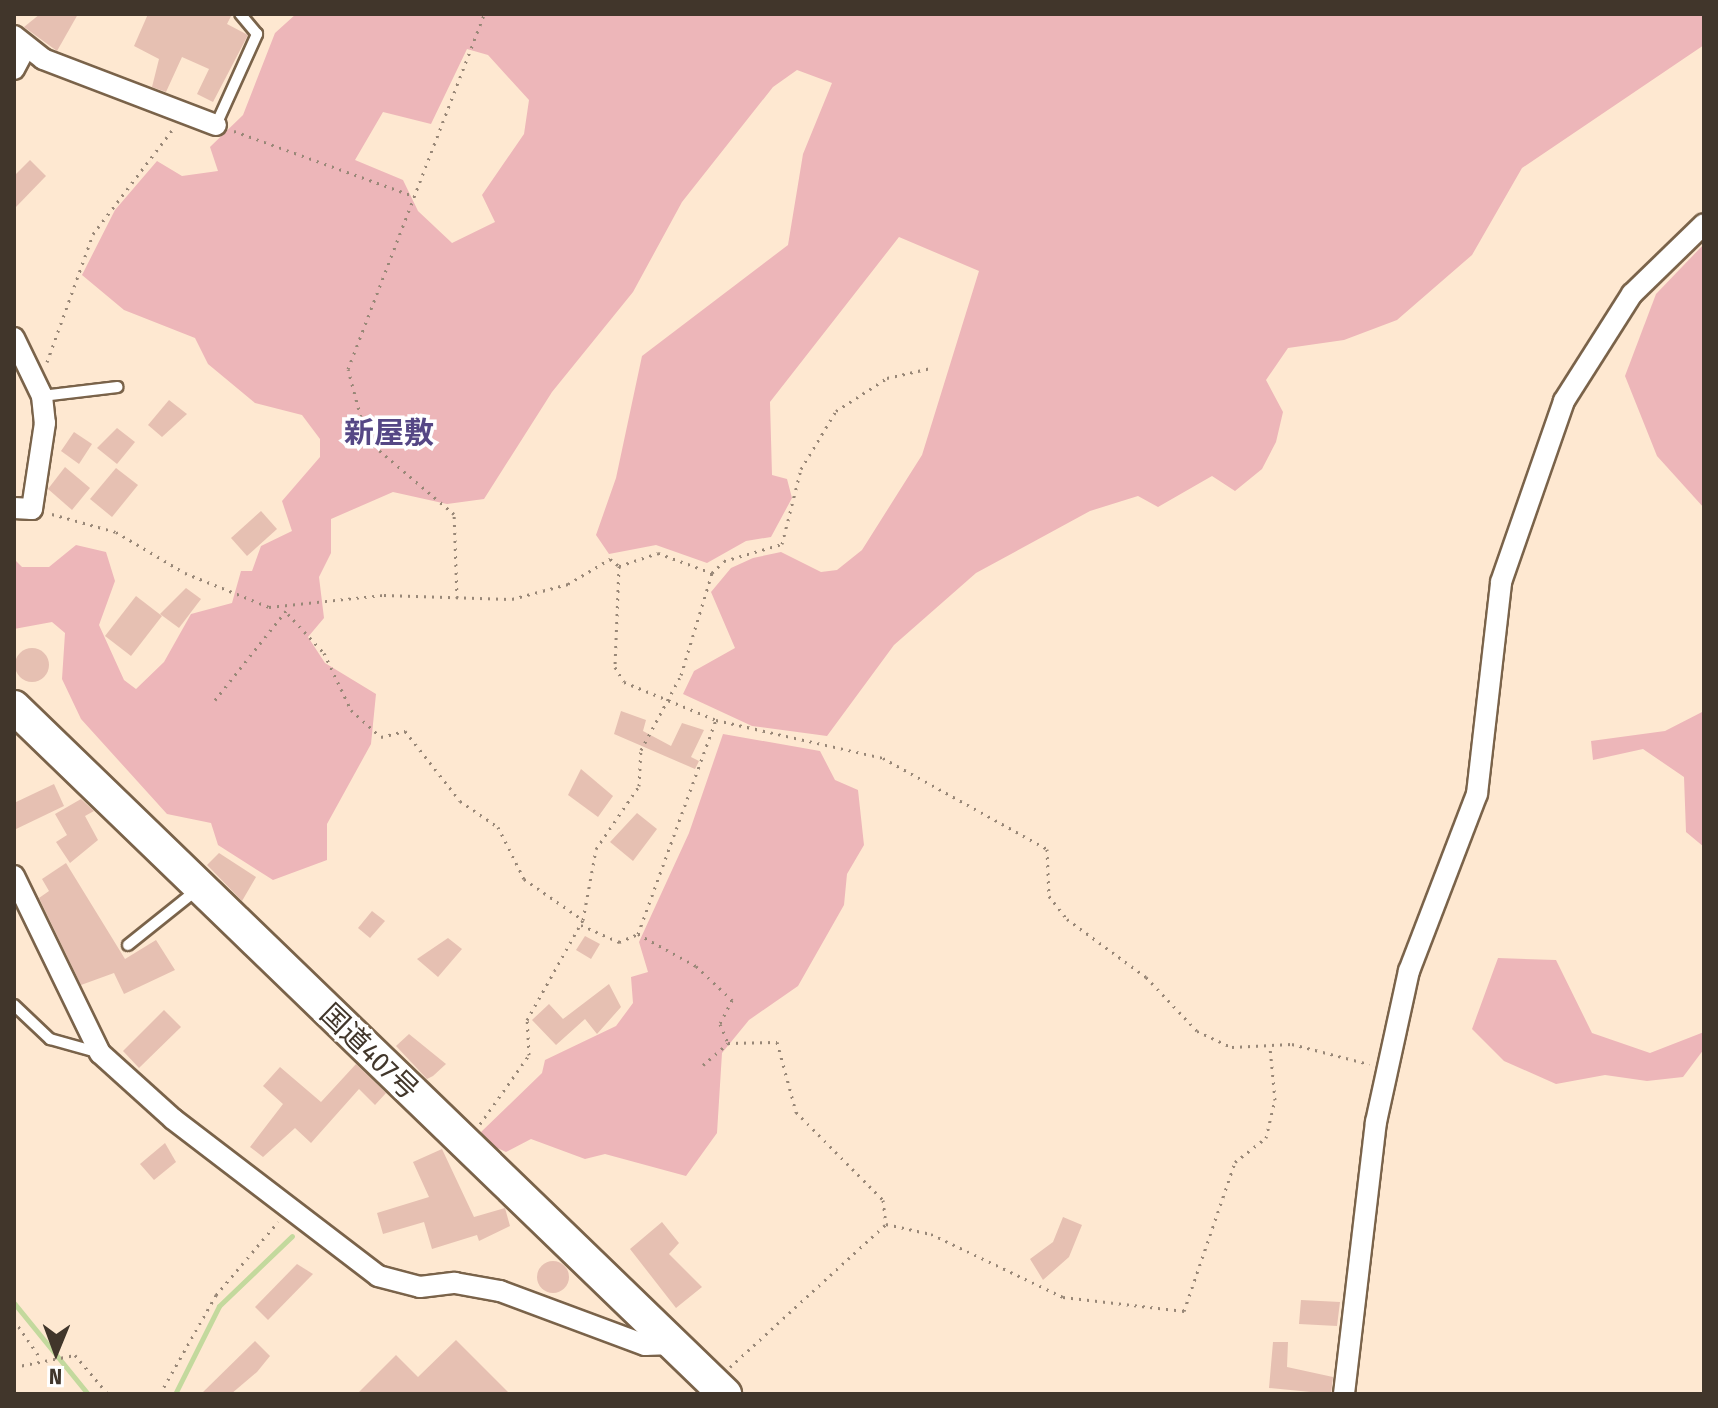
<!DOCTYPE html>
<meta charset="utf-8">
<style>
body{margin:0}
#map{position:relative;width:1718px;height:1408px;overflow:hidden;background:#fee8d1;font-family:"Fira Sans Condensed","Noto Sans JP",sans-serif}
div>[style]{position:absolute}
[style*='--x']{left:calc(var(--x)*1px);top:calc(var(--y)*1px);width:calc(var(--w)*1px);rotate:calc(var(--a)*1deg)}
.green>*{inset:0;background:#edb6b9}
.stream>*{height:5px;margin:-2.5px;padding:0 2.5px;transform-origin:2.5px;border-radius:2.5px;background:#c3d99d}
.building>*{inset:0;background:#e6c0b2}
.round{border-radius:50%}
.path>*{height:3px;margin-top:-1.5px;transform-origin:0;background:repeating-linear-gradient(90deg,#988777 0 2px,transparent 0 8px)}
.roads{filter:drop-shadow(2px 0 #7a634a) drop-shadow(-2px 0 #7a634a) drop-shadow(0 2px #7a634a) drop-shadow(0 -2px #7a634a)}
.service>*{height:10px;margin:-5px;padding:0 5px;transform-origin:5px;border-radius:5px;background:#fff}
.minor>*{height:20px;margin:-10px;padding:0 10px;transform-origin:10px;border-radius:10px;background:#fff}
.trunk>*{height:32px;margin:-16px;padding:0 16px;transform-origin:16px;border-radius:16px;background:#fff}
span{translate:-50% -50%;white-space:nowrap;text-align:center;line-height:1.15;-webkit-text-stroke:7px #fff;paint-order:stroke}
.street-label{font-size:28px;color:#41362b}
.neighbourhood-label{font-size:30px;color:#554785;font-weight:700}
.frame{position:absolute;inset:0;border:16px solid #41362b;pointer-events:none}
.north{position:absolute;left:16px;top:1312px;width:80px;height:80px;-webkit-text-stroke:6px #fff;paint-order:stroke;rotate:181deg;font-size:22px;font-weight:700;line-height:32px;text-align:center;color:#41362b}
.north::after{content:'';display:block;margin:auto;width:28px;height:36px;background:#41362b;clip-path:polygon(50% 0,100% 100%,50% 72%,0 100%)}
</style>
<div id="map">
<div class="green">
<div style="clip-path:polygon(evenodd,296px 14px,1704px 14px,1704px 45px,1522px 168px,1472px 255px,1397px 320px,1344px 340px,1288px 348px,1266px 380px,1283px 412px,1276px 442px,1262px 469px,1235px 491px,1212px 476px,1158px 507px,1138px 496px,1090px 511px,976px 573px,894px 645px,827px 736px,752px 726px,683px 694px,694px 671px,735px 648px,711px 592px,731px 568px,753px 558px,781px 552px,821px 572px,837px 570px,862px 550px,922px 455px,979px 271px,899px 237px,770px 402px,772px 475px,787px 479px,792px 498px,771px 537px,746px 541px,707px 563px,656px 545px,609px 554px,596px 535px,616px 478px,642px 356px,788px 245px,803px 154px,832px 83px,797px 70px,773px 87px,682px 202px,633px 292px,552px 392px,484px 499px,447px 504px,393px 492px,331px 519px,331px 553px,319px 577px,324px 618px,308px 637px,325px 663px,376px 694px,371px 744px,327px 824px,327px 860px,273px 880px,218px 845px,211px 823px,167px 814px,81px 719px,62px 679px,65px 633px,52px 622px,14px 629px,14px 559px,22px 567px,49px 567px,76px 545px,106px 552px,115px 581px,99px 625px,124px 680px,136px 689px,164px 662px,191px 614px,232px 603px,241px 571px,252px 571px,261px 546px,292px 531px,282px 501px,320px 457px,320px 439px,302px 415px,255px 403px,208px 364px,195px 338px,124px 310px,82px 275px,115px 210px,157px 161px,182px 176px,218px 171px,210px 147px,243px 115px,275px 33px,296px 14px,467px 49px,488px 55px,529px 100px,524px 134px,482px 195px,495px 222px,452px 243px,418px 211px,403px 180px,355px 160px,383px 112px,431px 124px,467px 49px)"></div>
<div style="clip-path:polygon(1704px 244px,1704px 508px,1657px 456px,1625px 376px,1656px 294px)"></div>
<div style="clip-path:polygon(1704px 711px,1704px 847px,1686px 832px,1684px 777px,1643px 749px,1593px 760px,1591px 741px,1665px 731px)"></div>
<div style="clip-path:polygon(723px 734px,820px 751px,835px 780px,858px 790px,864px 845px,847px 874px,844px 905px,798px 986px,749px 1020px,722px 1053px,717px 1133px,686px 1176px,605px 1154px,585px 1159px,531px 1139px,506px 1152px,493px 1146px,481px 1132px,542px 1073px,545px 1060px,616px 1026px,633px 1003px,631px 977px,648px 972px,639px 942px,689px 833px)"></div>
<div style="clip-path:polygon(1498px 958px,1556px 960px,1592px 1033px,1650px 1053px,1704px 1032px,1704px 1049px,1683px 1077px,1647px 1081px,1605px 1075px,1556px 1084px,1504px 1061px,1472px 1029px)"></div>
</div>
<div class="stream">
<div style="--x:14;--y:1303;--w:117;--a:50.9"></div>
<div style="--x:175;--y:1394;--w:98;--a:-63.4"></div>
<div style="--x:219;--y:1306;--w:101;--a:-43.8"></div>
</div>
<div class="building">
<div style="clip-path:polygon(40px 14px,78px 14px,57px 51px,24px 27px)"></div>
<div style="clip-path:polygon(148px 14px,232px 14px,227px 24px,248px 35px,213px 102px,197px 94px,209px 69px,182px 57px,166px 92px,152px 87px,159px 59px,134px 46px)"></div>
<div style="clip-path:polygon(30px 160px,46px 176px,14px 209px,14px 176px)"></div>
<div style="clip-path:polygon(169px 400px,187px 414px,162px 437px,148px 425px)"></div>
<div style="clip-path:polygon(117px 428px,135px 442px,117px 464px,97px 448px)"></div>
<div style="clip-path:polygon(74px 432px,92px 444px,79px 464px,61px 451px)"></div>
<div style="clip-path:polygon(65px 467px,90px 488px,72px 510px,48px 489px)"></div>
<div style="clip-path:polygon(116px 468px,138px 485px,112px 517px,90px 499px)"></div>
<div style="clip-path:polygon(261px 511px,277px 529px,247px 556px,231px 538px)"></div>
<div style="clip-path:polygon(186px 588px,201px 599px,179px 628px,160px 614px)"></div>
<div style="clip-path:polygon(136px 596px,162px 616px,131px 656px,105px 636px)"></div>
<div class="round" style="left:15px;top:648px;width:34px;height:34px"></div>
<div style="clip-path:polygon(621px 711px,646px 720px,643px 731px,671px 746px,682px 723px,704px 730px,691px 757px,699px 761px,695px 769px,614px 734px)"></div>
<div style="clip-path:polygon(581px 769px,613px 796px,598px 817px,568px 795px)"></div>
<div style="clip-path:polygon(54px 784px,64px 806px,14px 830px,14px 803px)"></div>
<div style="clip-path:polygon(81px 799px,94px 811px,85px 816px,98px 840px,70px 863px,56px 842px,67px 835px,55px 814px)"></div>
<div style="clip-path:polygon(637px 813px,657px 829px,633px 861px,610px 842px)"></div>
<div style="clip-path:polygon(219px 853px,256px 877px,242px 901px,207px 865px)"></div>
<div style="clip-path:polygon(66px 863px,125px 959px,156px 940px,175px 970px,124px 994px,114px 973px,81px 985px,39px 898px,49px 891px,42px 879px)"></div>
<div style="clip-path:polygon(372px 911px,385px 921px,370px 938px,358px 928px)"></div>
<div style="clip-path:polygon(585px 936px,600px 944px,591px 959px,576px 950px)"></div>
<div style="clip-path:polygon(448px 938px,462px 949px,438px 977px,417px 959px)"></div>
<div style="clip-path:polygon(609px 984px,621px 1007px,597px 1034px,585px 1019px,556px 1045px,532px 1020px,549px 1004px,563px 1019px)"></div>
<div style="clip-path:polygon(164px 1010px,181px 1027px,139px 1068px,123px 1051px)"></div>
<div style="clip-path:polygon(409px 1034px,446px 1064px,433px 1076px,427px 1079px,396px 1046px)"></div>
<div style="clip-path:polygon(356px 1064px,386px 1093px,375px 1105px,359px 1089px,311px 1143px,295px 1128px,263px 1157px,250px 1147px,283px 1104px,263px 1086px,280px 1067px,321px 1102px)"></div>
<div style="clip-path:polygon(165px 1143px,176px 1162px,154px 1180px,140px 1164px)"></div>
<div style="clip-path:polygon(442px 1149px,474px 1217px,505px 1208px,510px 1226px,479px 1241px,477px 1235px,432px 1249px,424px 1222px,383px 1234px,377px 1213px,429px 1197px,413px 1162px)"></div>
<div style="clip-path:polygon(1063px 1217px,1082px 1225px,1069px 1257px,1043px 1280px,1030px 1259px,1053px 1242px)"></div>
<div style="clip-path:polygon(662px 1222px,679px 1243px,669px 1254px,702px 1287px,676px 1308px,630px 1249px)"></div>
<div class="round" style="left:537px;top:1261px;width:32px;height:32px"></div>
<div style="clip-path:polygon(297px 1264px,313px 1274px,268px 1320px,255px 1307px)"></div>
<div style="clip-path:polygon(1301px 1300px,1340px 1302px,1337px 1326px,1299px 1324px)"></div>
<div style="clip-path:polygon(456px 1340px,510px 1394px,357px 1394px,396px 1355px,418px 1377px)"></div>
<div style="clip-path:polygon(255px 1341px,270px 1356px,257px 1372px,231px 1394px,201px 1394px)"></div>
<div style="clip-path:polygon(1273px 1342px,1288px 1342px,1287px 1367px,1333px 1377px,1331px 1394px,1269px 1388px)"></div>
</div>
<div class="path">
<div style="--x:234;--y:131;--w:188;--a:19.9"></div>
<div style="--x:47;--y:362;--w:136;--a:-70.2"></div>
<div style="--x:93;--y:234;--w:132;--a:-52.7"></div>
<div style="--x:52;--y:514;--w:66;--a:15.7"></div>
<div style="--x:116;--y:532;--w:80;--a:30.7"></div>
<div style="--x:185;--y:573;--w:91;--a:22"></div>
<div style="--x:269;--y:607;--w:116;--a:-6"></div>
<div style="--x:384;--y:595;--w:128;--a:1.8"></div>
<div style="--x:512;--y:599;--w:58;--a:-15"></div>
<div style="--x:568;--y:584;--w:49;--a:-30.8"></div>
<div style="--x:610;--y:559;--w:11;--a:38"></div>
<div style="--x:619;--y:566;--w:101;--a:92.3"></div>
<div style="--x:615;--y:667;--w:17;--a:59"></div>
<div style="--x:624;--y:682;--w:100;--a:22.4"></div>
<div style="--x:716;--y:720;--w:171;--a:12.8"></div>
<div style="--x:883;--y:758;--w:188;--a:29"></div>
<div style="--x:1047;--y:849;--w:47;--a:87.6"></div>
<div style="--x:1049;--y:896;--w:29;--a:52"></div>
<div style="--x:1067;--y:919;--w:98;--a:36.3"></div>
<div style="--x:1146;--y:977;--w:74;--a:46.6"></div>
<div style="--x:1197;--y:1031;--w:38;--a:25"></div>
<div style="--x:1232;--y:1047;--w:60;--a:-2.9"></div>
<div style="--x:1292;--y:1044;--w:80;--a:14.6"></div>
<div style="--x:619;--y:566;--w:41;--a:-18.4"></div>
<div style="--x:658;--y:553;--w:58;--a:20.3"></div>
<div style="--x:712;--y:573;--w:17;--a:-45"></div>
<div style="--x:724;--y:561;--w:60;--a:-16.3"></div>
<div style="--x:782;--y:544;--w:77;--a:-75.8"></div>
<div style="--x:801;--y:469;--w:68;--a:-58.9"></div>
<div style="--x:836;--y:411;--w:61;--a:-32.9"></div>
<div style="--x:887;--y:378;--w:45;--a:-12.8"></div>
<div style="--x:457;--y:598;--w:84;--a:-92"></div>
<div style="--x:454;--y:514;--w:114;--a:-139.6"></div>
<div style="--x:367;--y:440;--w:73;--a:-105"></div>
<div style="--x:348;--y:369;--w:380;--a:-69"></div>
<div style="--x:288;--y:614;--w:53;--a:47.3"></div>
<div style="--x:324;--y:653;--w:63;--a:64.7"></div>
<div style="--x:351;--y:710;--w:40;--a:42"></div>
<div style="--x:381;--y:737;--w:25;--a:-14"></div>
<div style="--x:405;--y:731;--w:89;--a:51.8"></div>
<div style="--x:460;--y:801;--w:46;--a:34.4"></div>
<div style="--x:498;--y:827;--w:58;--a:63.4"></div>
<div style="--x:524;--y:879;--w:72;--a:34.8"></div>
<div style="--x:215;--y:700;--w:119;--a:-51.5"></div>
<div style="--x:581;--y:925;--w:42;--a:24.1"></div>
<div style="--x:619;--y:942;--w:21;--a:-23"></div>
<div style="--x:638;--y:934;--w:228;--a:-70"></div>
<div style="--x:638;--y:934;--w:66;--a:28.9"></div>
<div style="--x:696;--y:966;--w:50;--a:43.4"></div>
<div style="--x:732;--y:1000;--w:27;--a:117"></div>
<div style="--x:720;--y:1024;--w:21;--a:67"></div>
<div style="--x:703;--y:1065;--w:33;--a:-41"></div>
<div style="--x:728;--y:1043;--w:49;--a:-1.2"></div>
<div style="--x:777;--y:1042;--w:73;--a:74.8"></div>
<div style="--x:796;--y:1112;--w:124;--a:45.3"></div>
<div style="--x:883;--y:1200;--w:24;--a:83"></div>
<div style="--x:480;--y:1124;--w:85;--a:-54.6"></div>
<div style="--x:529;--y:1055;--w:35;--a:-93"></div>
<div style="--x:527;--y:1020;--w:115;--a:-60.8"></div>
<div style="--x:583;--y:920;--w:72;--a:-79.6"></div>
<div style="--x:596;--y:849;--w:76;--a:-55.7"></div>
<div style="--x:639;--y:786;--w:36;--a:-87"></div>
<div style="--x:641;--y:750;--w:85;--a:-61.9"></div>
<div style="--x:681;--y:675;--w:107;--a:-73.1"></div>
<div style="--x:14;--y:1320;--w:47;--a:55.3"></div>
<div style="--x:14;--y:1367;--w:62;--a:-11.1"></div>
<div style="--x:75;--y:1355;--w:51;--a:49.8"></div>
<div style="--x:730;--y:1367;--w:212;--a:-42.5"></div>
<div style="--x:886;--y:1224;--w:46;--a:12.5"></div>
<div style="--x:931;--y:1234;--w:146;--a:25.5"></div>
<div style="--x:1063;--y:1297;--w:122;--a:6.6"></div>
<div style="--x:1184;--y:1311;--w:157;--a:-71.1"></div>
<div style="--x:1235;--y:1162;--w:39;--a:-38"></div>
<div style="--x:1266;--y:1138;--w:39;--a:-77"></div>
<div style="--x:1275;--y:1100;--w:53;--a:-95.4"></div>
<div style="--x:160;--y:1394;--w:114;--a:-60.5"></div>
<div style="--x:216;--y:1295;--w:96;--a:-49.7"></div>
</div>
<div class="roads">
<div class="service">
<div style="--x:216;--y:125;--w:100;--a:-65.7"></div>
<div style="--x:257;--y:34;--w:26;--a:-130"></div>
<div style="--x:42;--y:396;--w:76;--a:-6.8"></div>
<div style="--x:128;--y:945;--w:90;--a:-38.7"></div>
<div style="--x:14;--y:1005;--w:50;--a:43.4"></div>
<div style="--x:50;--y:1039;--w:52;--a:15.6"></div>
</div>
<div class="minor">
<div style="--x:14;--y:36;--w:37;--a:38"></div>
<div style="--x:43;--y:59;--w:185;--a:20.9"></div>
<div style="--x:14;--y:69;--w:26;--a:-62"></div>
<div style="--x:14;--y:338;--w:64;--a:64.2"></div>
<div style="--x:42;--y:396;--w:27;--a:84"></div>
<div style="--x:45;--y:423;--w:87;--a:98.6"></div>
<div style="--x:32;--y:509;--w:18;--a:-177"></div>
<div style="--x:14;--y:876;--w:197;--a:64.1"></div>
<div style="--x:100;--y:1053;--w:98;--a:42.1"></div>
<div style="--x:173;--y:1119;--w:258;--a:37.4"></div>
<div style="--x:378;--y:1276;--w:43;--a:14.7"></div>
<div style="--x:420;--y:1287;--w:35;--a:-7"></div>
<div style="--x:455;--y:1283;--w:46;--a:10.1"></div>
<div style="--x:500;--y:1291;--w:155;--a:20.4"></div>
<div style="--x:645;--y:1345;--w:28;--a:-2"></div>
<div style="--x:1344;--y:1394;--w:274;--a:-83.3"></div>
<div style="--x:1376;--y:1122;--w:155;--a:-77.7"></div>
<div style="--x:1409;--y:971;--w:190;--a:-69"></div>
<div style="--x:1477;--y:794;--w:213;--a:-83.5"></div>
<div style="--x:1501;--y:582;--w:192;--a:-70.8"></div>
<div style="--x:1564;--y:401;--w:127;--a:-57.6"></div>
<div style="--x:1632;--y:294;--w:100;--a:-44.2"></div>
</div>
<div class="trunk">
<div style="--x:14;--y:707;--w:989;--a:44.02"></div>
</div>
</div>
<div class="street-label">
<span style="left:369px;top:1052px;rotate:44deg">国道407号</span>
</div>
<div class="neighbourhood-label">
<span style="left:389px;top:433px">新屋敷</span>
</div>
<div class="frame"></div>
<div class="north">N</div>
</div>
